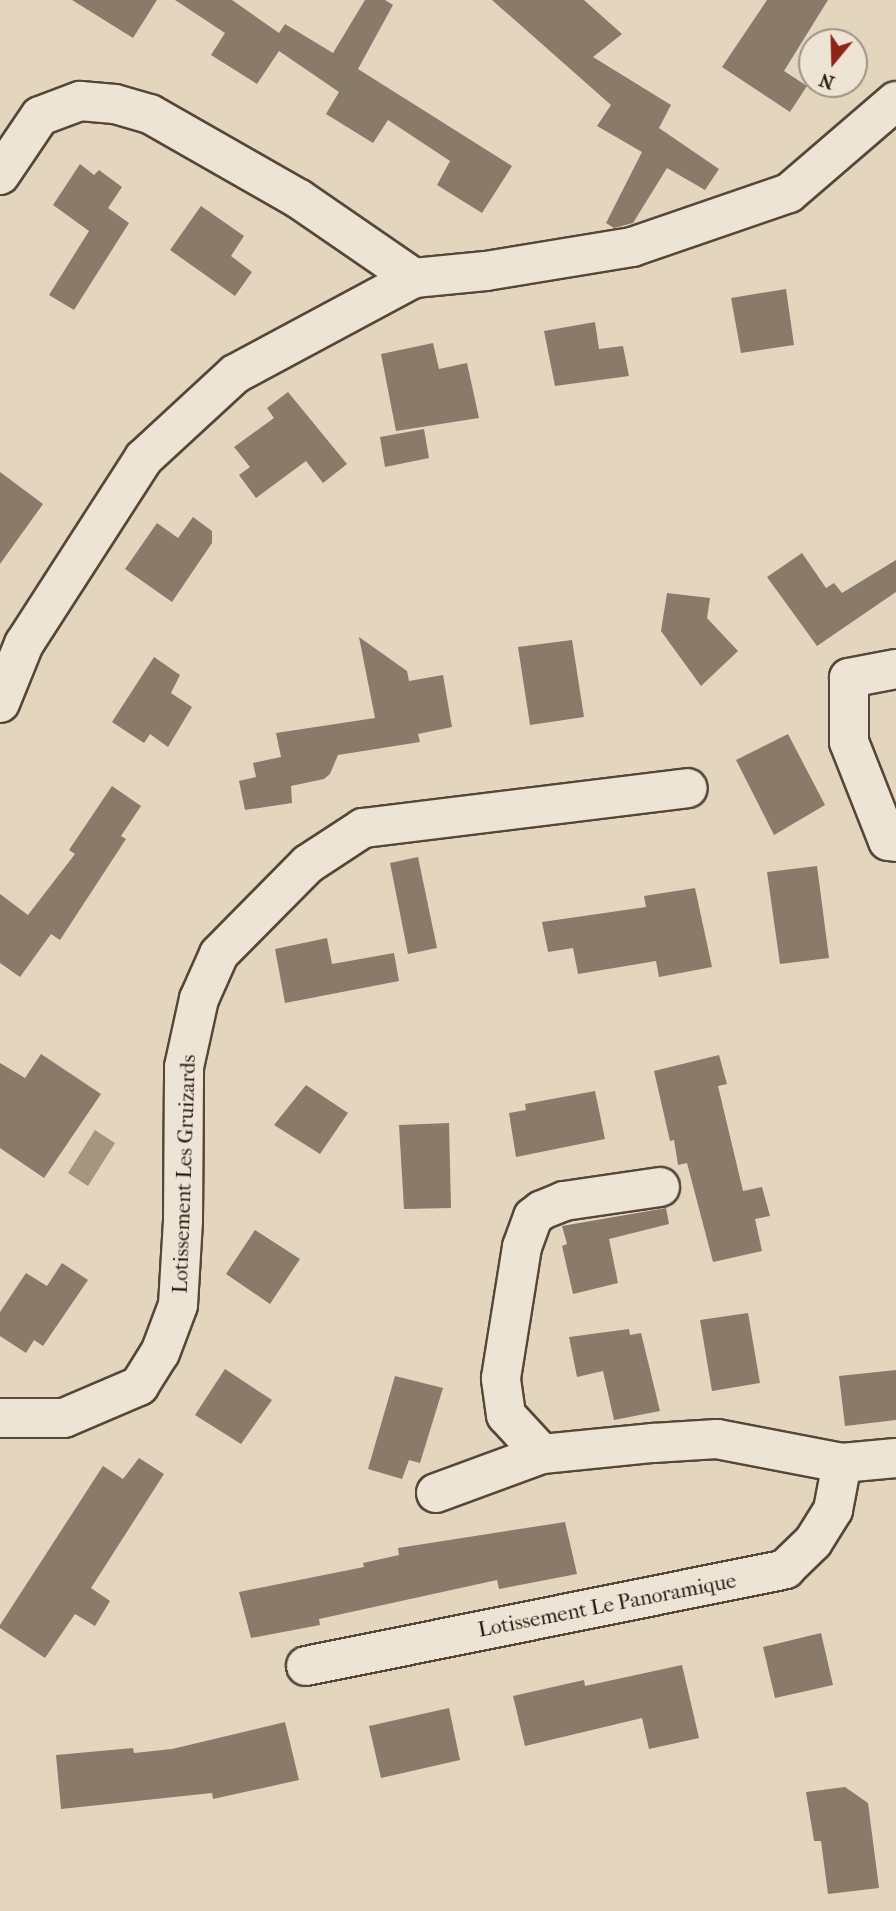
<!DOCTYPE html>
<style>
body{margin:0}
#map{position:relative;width:896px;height:1911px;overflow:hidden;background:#e4d6be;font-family:"IM FELL French Canon",serif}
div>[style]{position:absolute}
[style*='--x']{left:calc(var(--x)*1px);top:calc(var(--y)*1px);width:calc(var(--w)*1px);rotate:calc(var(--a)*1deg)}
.water>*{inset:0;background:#a49581}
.building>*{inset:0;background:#897a69}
.roads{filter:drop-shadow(2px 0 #564738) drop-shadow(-2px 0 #564738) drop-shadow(0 2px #564738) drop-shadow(0 -2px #564738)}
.minor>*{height:38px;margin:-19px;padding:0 19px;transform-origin:19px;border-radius:19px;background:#ede4d5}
span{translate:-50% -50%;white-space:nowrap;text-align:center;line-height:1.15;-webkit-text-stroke:5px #ede4d5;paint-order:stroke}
.street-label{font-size:21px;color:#27170c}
.north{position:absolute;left:798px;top:28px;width:70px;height:70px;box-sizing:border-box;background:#ede4d5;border:2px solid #9e9285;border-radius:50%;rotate:199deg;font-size:19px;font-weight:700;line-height:28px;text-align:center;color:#27170c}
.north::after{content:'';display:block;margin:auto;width:24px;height:32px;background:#8f2418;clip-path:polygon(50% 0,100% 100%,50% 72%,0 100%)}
</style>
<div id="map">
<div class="water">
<div style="clip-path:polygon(95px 1130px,115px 1143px,88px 1186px,68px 1173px)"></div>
</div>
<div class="building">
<div style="clip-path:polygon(72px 0,157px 0,133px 38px)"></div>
<div style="clip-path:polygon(175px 0,232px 0,279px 33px,285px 24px,333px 53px,365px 0,385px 0,393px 5px,358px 69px,512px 166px,482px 213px,437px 185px,450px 161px,388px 120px,373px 143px,326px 114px,339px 92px,279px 51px,257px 84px,211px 55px,225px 33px)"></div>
<div style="clip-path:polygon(492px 0,584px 0,622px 34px,593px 57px,671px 105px,659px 128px,719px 169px,705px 190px,667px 168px,633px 223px,614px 228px,606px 223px,642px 152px,597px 126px,611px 105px)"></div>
<div style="clip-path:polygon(767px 0,828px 0,784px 71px,807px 86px,790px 112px,722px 67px)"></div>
<div style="clip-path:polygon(80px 164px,94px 175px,99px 170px,122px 187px,108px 208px,129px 223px,74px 310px,49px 295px,89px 231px,53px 205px)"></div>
<div style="clip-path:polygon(201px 206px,244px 236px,231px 256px,252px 272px,235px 296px,170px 250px)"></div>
<div style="clip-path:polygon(786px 289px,794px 345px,741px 353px,731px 298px)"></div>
<div style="clip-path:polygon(595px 322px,599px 349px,623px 346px,629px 376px,555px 386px,544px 331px)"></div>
<div style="clip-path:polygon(433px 343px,439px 369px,467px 363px,479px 418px,396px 431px,381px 354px)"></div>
<div style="clip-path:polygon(288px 392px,347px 464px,323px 483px,306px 461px,256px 498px,239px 475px,250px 467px,234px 447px,274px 418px,267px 408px)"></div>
<div style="clip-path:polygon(424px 429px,429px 458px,385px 467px,380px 437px)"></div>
<div style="clip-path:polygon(0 472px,43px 504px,0 564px)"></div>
<div style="clip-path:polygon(193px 517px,212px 531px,212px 543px,172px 602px,125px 569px,157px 523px,178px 538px)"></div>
<div style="clip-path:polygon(802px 553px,826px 588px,834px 583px,842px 593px,896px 560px,896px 592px,817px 646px,767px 577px)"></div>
<div style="clip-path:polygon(667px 593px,710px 598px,707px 618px,738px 651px,701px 686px,661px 631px)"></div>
<div style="clip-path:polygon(359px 637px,407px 671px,409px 681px,443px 675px,452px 727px,418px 734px,420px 742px,338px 755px,330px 774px,324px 779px,291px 786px,292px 803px,245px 810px,239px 781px,256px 777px,253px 763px,281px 757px,276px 733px,375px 718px)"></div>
<div style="clip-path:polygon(572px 640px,584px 717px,530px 725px,518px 647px)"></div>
<div style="clip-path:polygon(154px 657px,180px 675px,171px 693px,192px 707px,168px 747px,150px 734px,144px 743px,112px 722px)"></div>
<div style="clip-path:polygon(788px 734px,825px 805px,774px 835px,736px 760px)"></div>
<div style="clip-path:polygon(112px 786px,141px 806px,121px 836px,126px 839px,60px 940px,51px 934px,20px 977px,0 963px,0 894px,28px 915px,75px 854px,69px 850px)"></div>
<div style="clip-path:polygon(418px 857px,437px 948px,408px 954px,390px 863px)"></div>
<div style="clip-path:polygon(817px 866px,829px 958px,780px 964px,767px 872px)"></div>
<div style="clip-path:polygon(695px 888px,712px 967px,659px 977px,656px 961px,578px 974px,573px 948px,548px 952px,542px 922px,646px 907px,644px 896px)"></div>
<div style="clip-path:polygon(327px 938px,332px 964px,394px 953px,399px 981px,285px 1003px,275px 949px)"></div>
<div style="clip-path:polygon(41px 1054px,101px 1094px,44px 1178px,0 1148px,0 1063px,25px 1078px)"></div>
<div style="clip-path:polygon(719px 1055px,727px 1084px,718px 1086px,743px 1191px,762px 1187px,770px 1216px,755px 1219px,762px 1251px,713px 1262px,687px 1163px,678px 1165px,674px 1140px,670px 1141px,654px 1071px)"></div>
<div style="clip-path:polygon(306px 1085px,348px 1113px,320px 1154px,274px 1125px)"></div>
<div style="clip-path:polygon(595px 1091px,605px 1139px,516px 1157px,509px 1113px,526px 1110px,525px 1104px)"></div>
<div style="clip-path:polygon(449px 1123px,451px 1208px,404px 1209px,399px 1125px)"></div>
<div style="clip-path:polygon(666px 1208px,669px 1224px,609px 1239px,618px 1283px,573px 1294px,562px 1246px,567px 1244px,562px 1226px)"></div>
<div style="clip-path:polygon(255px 1230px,300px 1259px,270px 1304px,226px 1274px)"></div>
<div style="clip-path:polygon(62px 1263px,88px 1280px,43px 1346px,34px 1340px,26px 1353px,0 1336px,0 1312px,26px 1273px,47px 1286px)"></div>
<div style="clip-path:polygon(748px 1313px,760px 1383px,712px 1391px,700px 1320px)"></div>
<div style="clip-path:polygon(629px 1329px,630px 1335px,641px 1333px,660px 1411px,614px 1420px,603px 1371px,577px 1377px,569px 1337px)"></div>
<div style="clip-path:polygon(225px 1369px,272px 1400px,241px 1444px,195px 1415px)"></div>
<div style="clip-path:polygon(896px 1370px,896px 1420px,845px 1426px,839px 1376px)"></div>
<div style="clip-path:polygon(395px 1376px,443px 1388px,420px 1463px,409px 1460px,402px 1479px,368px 1469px)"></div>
<div style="clip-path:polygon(139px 1458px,164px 1474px,91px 1588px,110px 1601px,95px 1626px,75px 1614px,45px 1658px,0 1628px,0 1625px,103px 1466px,123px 1479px)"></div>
<div style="clip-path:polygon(565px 1522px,577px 1574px,499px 1589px,497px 1580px,319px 1619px,320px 1625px,251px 1638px,239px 1592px,364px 1567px,363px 1563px,399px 1555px,398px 1548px)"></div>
<div style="clip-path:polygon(821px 1633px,833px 1685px,775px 1698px,763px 1647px)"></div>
<div style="clip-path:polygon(682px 1665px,699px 1738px,649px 1749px,642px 1718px,525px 1746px,513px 1696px,584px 1680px,585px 1686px)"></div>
<div style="clip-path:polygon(449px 1708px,460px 1760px,381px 1778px,369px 1726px)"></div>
<div style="clip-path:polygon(285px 1722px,299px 1780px,213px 1799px,212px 1793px,61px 1809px,56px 1755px,133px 1748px,134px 1753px,172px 1749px)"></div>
<div style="clip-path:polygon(845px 1787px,868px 1803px,879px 1888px,828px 1894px,821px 1841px,814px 1841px,806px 1792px)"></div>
</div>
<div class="roads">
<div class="minor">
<div style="--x:0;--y:175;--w:71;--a:-55.9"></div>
<div style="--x:40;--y:116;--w:43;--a:-20.6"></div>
<div style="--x:80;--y:101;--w:35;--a:5"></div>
<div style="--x:115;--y:104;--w:36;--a:16"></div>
<div style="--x:150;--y:114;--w:172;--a:29.7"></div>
<div style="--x:299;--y:199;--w:140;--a:34.5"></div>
<div style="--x:896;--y:669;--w:48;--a:169.2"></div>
<div style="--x:849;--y:678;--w:64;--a:90"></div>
<div style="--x:849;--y:742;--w:106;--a:68.5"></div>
<div style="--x:888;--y:841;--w:8;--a:7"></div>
<div style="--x:0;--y:703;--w:64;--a:-67.9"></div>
<div style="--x:24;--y:644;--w:221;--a:-57.2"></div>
<div style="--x:144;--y:458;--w:124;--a:-42.7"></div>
<div style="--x:235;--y:374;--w:203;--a:-28.2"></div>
<div style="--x:414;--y:278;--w:72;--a:-5.6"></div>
<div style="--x:486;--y:271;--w:148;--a:-9.3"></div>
<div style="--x:632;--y:247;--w:166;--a:-19"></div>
<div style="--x:789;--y:193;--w:141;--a:-40.7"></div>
<div style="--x:0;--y:1418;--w:64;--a:0"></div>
<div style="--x:64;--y:1418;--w:82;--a:-23.1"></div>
<div style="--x:139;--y:1386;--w:39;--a:-58"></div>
<div style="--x:160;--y:1353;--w:51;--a:-69.4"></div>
<div style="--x:178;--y:1305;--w:85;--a:-86.6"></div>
<div style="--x:183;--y:1220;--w:153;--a:-89.6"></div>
<div style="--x:184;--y:1067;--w:70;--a:-77.6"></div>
<div style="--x:199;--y:999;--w:49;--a:-66"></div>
<div style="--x:219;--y:954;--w:127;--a:-45.3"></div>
<div style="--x:308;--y:864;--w:66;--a:-33.2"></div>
<div style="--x:363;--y:828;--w:327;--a:-7"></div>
<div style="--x:542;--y:1454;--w:53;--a:-132.7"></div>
<div style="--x:506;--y:1415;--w:37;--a:-98"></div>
<div style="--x:501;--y:1378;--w:133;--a:-80.9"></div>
<div style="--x:522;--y:1247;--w:32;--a:-70"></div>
<div style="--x:533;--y:1217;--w:11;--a:-38"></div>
<div style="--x:542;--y:1210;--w:24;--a:-22"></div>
<div style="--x:564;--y:1201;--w:97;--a:-8.3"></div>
<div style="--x:436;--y:1493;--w:113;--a:-20.2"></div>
<div style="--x:542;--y:1454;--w:112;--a:-5.7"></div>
<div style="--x:653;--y:1443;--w:64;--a:-3.6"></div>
<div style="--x:717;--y:1439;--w:127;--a:10.9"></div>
<div style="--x:306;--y:1666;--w:489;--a:-11.4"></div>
<div style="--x:785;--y:1569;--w:39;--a:-44"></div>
<div style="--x:813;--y:1542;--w:38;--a:-58"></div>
<div style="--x:833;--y:1510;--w:48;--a:-79.2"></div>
<div style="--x:842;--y:1463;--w:54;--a:-5.3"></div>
</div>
</div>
<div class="street-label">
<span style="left:184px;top:1174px;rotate:-88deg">Lotissement Les Gruizards</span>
<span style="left:607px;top:1605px;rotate:-11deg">Lotissement Le Panoramique</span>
</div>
<div class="north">N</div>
</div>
